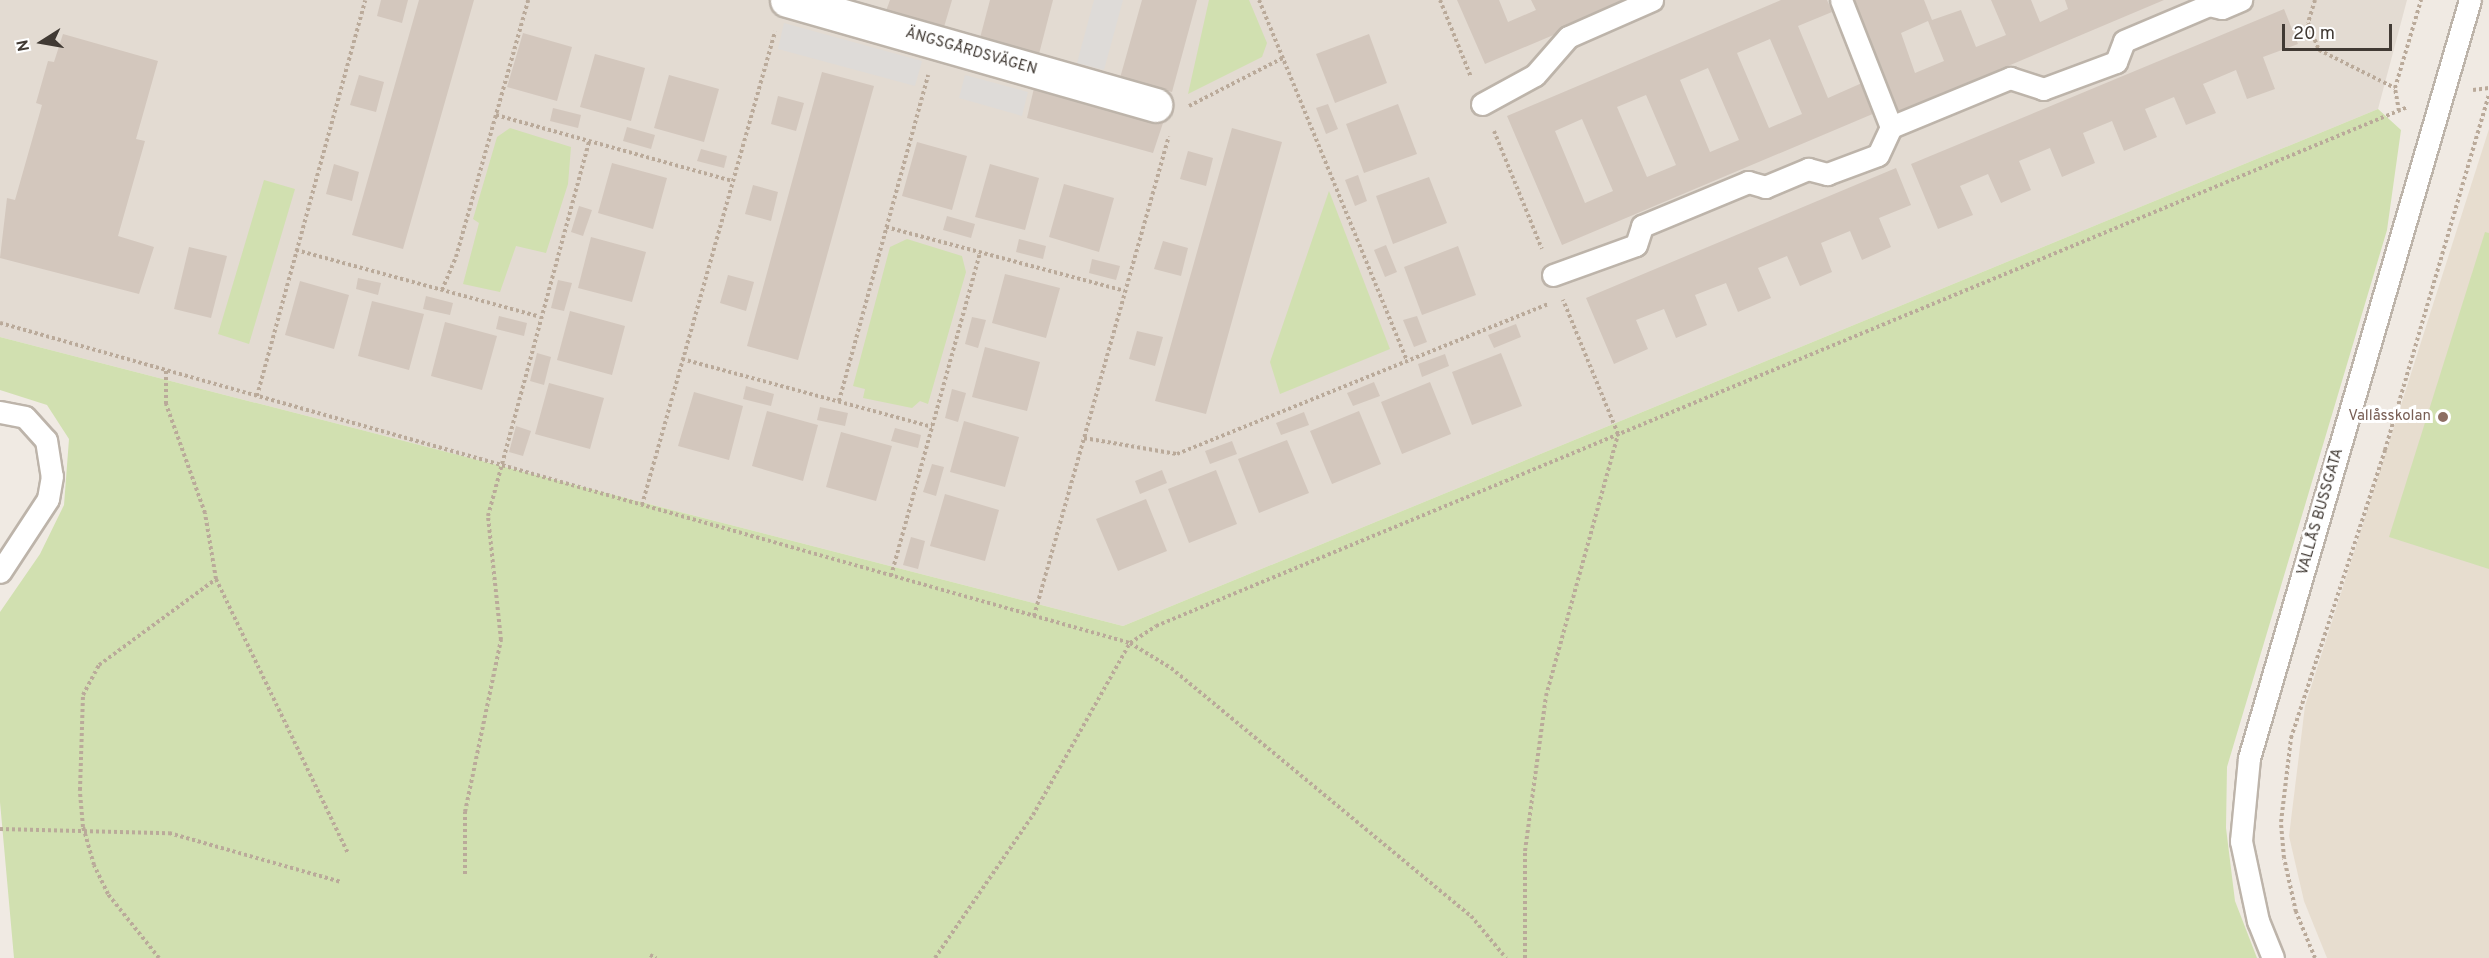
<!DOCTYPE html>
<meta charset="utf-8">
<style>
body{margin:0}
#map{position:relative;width:2489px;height:958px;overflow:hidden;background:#f0eae3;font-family:Overpass,sans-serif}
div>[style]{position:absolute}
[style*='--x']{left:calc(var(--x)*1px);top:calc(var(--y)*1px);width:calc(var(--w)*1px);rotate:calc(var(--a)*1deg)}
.residential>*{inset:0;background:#e3dbd2}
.education>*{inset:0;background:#e7ddcf}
.green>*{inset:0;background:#d1e0b0}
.parking>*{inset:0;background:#dedbd8}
.building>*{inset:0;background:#d3c7bd}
.path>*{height:4px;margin-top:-2px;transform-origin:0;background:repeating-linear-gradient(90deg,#baaa9a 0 3px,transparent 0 6px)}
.roads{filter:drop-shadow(2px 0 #bdb4aa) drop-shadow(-2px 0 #bdb4aa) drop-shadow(0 2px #bdb4aa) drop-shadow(0 -2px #bdb4aa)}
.lane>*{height:21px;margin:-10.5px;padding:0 10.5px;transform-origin:10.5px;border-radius:10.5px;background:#fff}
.street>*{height:33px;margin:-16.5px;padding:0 16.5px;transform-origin:16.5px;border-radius:16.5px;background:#fff}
.dots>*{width:16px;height:16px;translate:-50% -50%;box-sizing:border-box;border:3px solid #fff;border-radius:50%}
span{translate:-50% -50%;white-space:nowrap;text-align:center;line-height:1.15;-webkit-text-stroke:6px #fff;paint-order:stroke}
.street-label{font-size:15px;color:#413a34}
.education-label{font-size:15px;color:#785e54}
.right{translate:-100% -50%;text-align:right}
.north{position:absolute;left:12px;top:12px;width:60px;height:60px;-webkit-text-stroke:4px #fff;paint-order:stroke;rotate:259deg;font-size:16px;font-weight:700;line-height:24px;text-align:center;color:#413a34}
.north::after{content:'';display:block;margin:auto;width:21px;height:27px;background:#413a34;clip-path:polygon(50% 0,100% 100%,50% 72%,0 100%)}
.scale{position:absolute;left:2282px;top:24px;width:110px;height:27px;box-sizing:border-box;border:3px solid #413a34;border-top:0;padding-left:8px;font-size:18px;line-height:21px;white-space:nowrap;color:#413a34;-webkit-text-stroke:4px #fff;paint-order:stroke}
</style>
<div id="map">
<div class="residential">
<div style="clip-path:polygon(0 0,2407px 0,2378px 109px,1123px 626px,0 337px)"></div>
</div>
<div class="education">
<div style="clip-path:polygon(2489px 129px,2489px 958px,2327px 958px,2304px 901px,2289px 836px,2305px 706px)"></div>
</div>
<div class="green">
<div style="clip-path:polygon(1209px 0,1249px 0,1267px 43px,1262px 57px,1188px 94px)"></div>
<div style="clip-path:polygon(2378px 109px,2401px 130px,2387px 230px,2227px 767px,2226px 828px,2235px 901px,2257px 958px,14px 958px,0 802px,0 612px,40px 554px,64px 505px,69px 439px,47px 405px,0 390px,0 337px,1123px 626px)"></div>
<div style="clip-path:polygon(510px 128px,571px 147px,568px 184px,546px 253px,516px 246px,500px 292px,463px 284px,479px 223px,473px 219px,497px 137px)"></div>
<div style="clip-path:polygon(264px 180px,295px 189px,249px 344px,218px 334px)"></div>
<div style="clip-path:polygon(1329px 191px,1390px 349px,1280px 394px,1270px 362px)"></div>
<div style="clip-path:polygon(2485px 232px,2489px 233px,2489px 569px,2389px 537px)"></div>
<div style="clip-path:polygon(907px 239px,962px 256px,966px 272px,928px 404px,920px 401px,912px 408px,863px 398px,865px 389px,853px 386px,890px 247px)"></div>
</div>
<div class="parking">
<div style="clip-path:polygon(1094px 0,1123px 0,1104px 70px,1077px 63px)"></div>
<div style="clip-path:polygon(784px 23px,922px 61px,915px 86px,778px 49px)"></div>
<div style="clip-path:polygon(965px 75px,1028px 92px,1022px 116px,959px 98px)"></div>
</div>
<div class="building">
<div style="clip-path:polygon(381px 0,408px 0,402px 23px,377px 16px)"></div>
<div style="clip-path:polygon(419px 0,474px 0,403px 249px,352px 235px)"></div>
<div style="clip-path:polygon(890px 0,952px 0,944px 27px,886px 11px)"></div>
<div style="clip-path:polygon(990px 0,1053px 0,1039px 54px,980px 38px)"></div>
<div style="clip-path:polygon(1142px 0,1197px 0,1172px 92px,1120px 78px)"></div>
<div style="clip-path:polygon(1457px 0,1499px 0,1508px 22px,1536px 10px,1531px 0,1636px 0,1485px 64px)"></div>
<div style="clip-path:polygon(evenodd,1781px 0,1827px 0,1832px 12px,1798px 26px,1828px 98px,1862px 83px,1875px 113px,1562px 245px,1507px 116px,1781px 0,1770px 39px,1802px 114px,1769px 128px,1737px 53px,1770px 39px,1781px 0,1708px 68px,1739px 140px,1710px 152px,1680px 80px,1708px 68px,1781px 0,1646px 95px,1676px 165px,1647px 177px,1617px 107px,1646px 95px,1781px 0,1582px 119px,1613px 191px,1585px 203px,1555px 131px,1582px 119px)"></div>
<div style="clip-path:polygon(evenodd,1848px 0,1924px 0,1932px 20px,1961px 10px,1976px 47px,2006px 35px,1991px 0,2031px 0,2040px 22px,2068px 9px,2065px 0,2164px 0,1892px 115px,1848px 0,1928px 21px,1944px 61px,1915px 73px,1901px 33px,1928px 21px)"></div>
<div style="clip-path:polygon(2284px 9px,2298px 44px,2263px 57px,2275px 89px,2247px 99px,2236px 70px,2203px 84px,2216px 113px,2186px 125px,2174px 97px,2145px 109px,2157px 137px,2124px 151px,2112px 121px,2083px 133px,2095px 163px,2062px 177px,2050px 148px,2019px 161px,2031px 190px,2001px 203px,1988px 174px,1960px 186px,1973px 215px,1938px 229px,1911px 164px)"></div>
<div style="clip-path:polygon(523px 33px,572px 47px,557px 101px,507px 87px)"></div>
<div style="clip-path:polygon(63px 34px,158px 61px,136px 139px,145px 141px,118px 236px,154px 247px,139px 294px,0 258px,7px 198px,15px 200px,42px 105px,36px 103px,48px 61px,54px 62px)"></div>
<div style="clip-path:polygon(1369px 34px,1387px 83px,1335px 103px,1316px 54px)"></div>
<div style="clip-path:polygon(595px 54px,645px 68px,631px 121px,580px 107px)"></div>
<div style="clip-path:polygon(822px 72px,874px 86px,798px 360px,747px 346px)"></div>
<div style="clip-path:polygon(359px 75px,384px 82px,376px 112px,350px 105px)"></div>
<div style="clip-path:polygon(669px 75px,719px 89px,704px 142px,654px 128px)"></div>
<div style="clip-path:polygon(1034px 88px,1163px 123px,1153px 153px,1027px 118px)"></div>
<div style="clip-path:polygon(778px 96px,804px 103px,796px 131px,771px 124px)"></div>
<div style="clip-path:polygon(1328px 104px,1338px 129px,1326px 134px,1316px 108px)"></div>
<div style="clip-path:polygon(1398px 104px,1417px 154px,1364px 173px,1346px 124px)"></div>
<div style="clip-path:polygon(553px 108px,581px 115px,578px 128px,550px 121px)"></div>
<div style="clip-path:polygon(627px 127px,655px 135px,651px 149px,623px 141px)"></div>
<div style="clip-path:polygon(1232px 128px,1282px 142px,1206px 414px,1155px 401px)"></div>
<div style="clip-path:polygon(917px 142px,967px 156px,952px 210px,902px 196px)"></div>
<div style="clip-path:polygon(701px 149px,727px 156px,724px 168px,697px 161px)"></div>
<div style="clip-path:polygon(1188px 151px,1213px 158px,1206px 186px,1180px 179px)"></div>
<div style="clip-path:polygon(612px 163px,667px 178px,653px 229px,598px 213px)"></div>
<div style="clip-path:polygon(334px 164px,359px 172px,352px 201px,326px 194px)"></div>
<div style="clip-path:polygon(990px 164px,1039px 178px,1025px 230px,975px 217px)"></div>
<div style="clip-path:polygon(1896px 168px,1911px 205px,1879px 218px,1891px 247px,1862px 260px,1850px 231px,1821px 243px,1832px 272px,1800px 286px,1787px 256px,1758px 268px,1771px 298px,1738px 312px,1726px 283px,1695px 295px,1707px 325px,1676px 338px,1664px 309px,1636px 320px,1648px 349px,1614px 364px,1586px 298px)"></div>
<div style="clip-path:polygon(1358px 175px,1367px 201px,1355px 206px,1345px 180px)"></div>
<div style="clip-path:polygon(1429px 177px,1447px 223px,1393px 244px,1376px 196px)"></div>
<div style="clip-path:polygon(1064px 184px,1114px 198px,1099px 252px,1049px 237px)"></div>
<div style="clip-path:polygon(753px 185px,778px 192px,771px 221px,745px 214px)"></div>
<div style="clip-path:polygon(579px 206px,592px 210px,583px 236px,571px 232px)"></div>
<div style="clip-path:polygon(947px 216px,975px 224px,971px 238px,943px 230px)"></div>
<div style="clip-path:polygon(591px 237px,646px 252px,632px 302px,578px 288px)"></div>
<div style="clip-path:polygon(1019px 239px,1046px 246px,1043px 259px,1016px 252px)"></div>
<div style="clip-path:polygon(1163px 241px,1188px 248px,1181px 276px,1154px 269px)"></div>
<div style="clip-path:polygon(1386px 245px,1397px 272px,1385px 277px,1374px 250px)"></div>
<div style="clip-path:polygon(1458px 246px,1476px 295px,1422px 315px,1404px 267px)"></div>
<div style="clip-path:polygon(189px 247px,227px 256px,211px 318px,174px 309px)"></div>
<div style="clip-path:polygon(1092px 259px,1120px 266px,1116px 280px,1089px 273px)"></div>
<div style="clip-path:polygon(1005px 274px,1060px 288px,1046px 338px,992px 323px)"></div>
<div style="clip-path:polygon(728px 275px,754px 282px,746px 311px,720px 303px)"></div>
<div style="clip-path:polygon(358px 278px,381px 283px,378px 295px,356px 289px)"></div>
<div style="clip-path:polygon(558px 280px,572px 283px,564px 311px,551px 308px)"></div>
<div style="clip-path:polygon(300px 281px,349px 295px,334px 349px,285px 335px)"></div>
<div style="clip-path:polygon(426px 296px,453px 303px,450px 315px,423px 309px)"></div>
<div style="clip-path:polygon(372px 301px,424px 314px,409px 370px,358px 356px)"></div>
<div style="clip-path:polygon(570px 311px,625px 326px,612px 375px,557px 360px)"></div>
<div style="clip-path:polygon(499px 316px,527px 323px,524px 336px,496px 329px)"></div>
<div style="clip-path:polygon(1417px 316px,1427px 342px,1414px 347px,1403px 320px)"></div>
<div style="clip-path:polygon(972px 317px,986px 320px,978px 348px,965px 344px)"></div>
<div style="clip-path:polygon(445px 322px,497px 336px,482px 390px,431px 376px)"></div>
<div style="clip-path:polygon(1516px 324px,1521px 337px,1494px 348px,1488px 335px)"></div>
<div style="clip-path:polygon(1137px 331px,1163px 337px,1155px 366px,1129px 359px)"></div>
<div style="clip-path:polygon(985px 347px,1040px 362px,1027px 411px,972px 397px)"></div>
<div style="clip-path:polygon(537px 353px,551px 357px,544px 385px,530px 381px)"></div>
<div style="clip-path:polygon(1501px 353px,1522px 406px,1472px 425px,1452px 372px)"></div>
<div style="clip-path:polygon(1445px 354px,1449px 366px,1422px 377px,1418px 364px)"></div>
<div style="clip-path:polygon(1374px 382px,1380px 396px,1353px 406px,1347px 393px)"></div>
<div style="clip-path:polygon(1430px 382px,1451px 434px,1402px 454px,1381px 402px)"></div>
<div style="clip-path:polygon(549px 383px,604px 398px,590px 449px,535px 434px)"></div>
<div style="clip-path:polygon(746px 386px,774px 394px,771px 406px,743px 399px)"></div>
<div style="clip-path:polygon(952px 389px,966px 393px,958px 422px,945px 418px)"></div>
<div style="clip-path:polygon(694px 392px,743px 406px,729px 460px,678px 446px)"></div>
<div style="clip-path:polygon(820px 407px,848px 413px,845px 426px,817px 420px)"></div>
<div style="clip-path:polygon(767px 411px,818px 425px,803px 481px,752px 466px)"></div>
<div style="clip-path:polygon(1359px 411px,1381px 464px,1332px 484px,1310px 431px)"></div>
<div style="clip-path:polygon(1304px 412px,1309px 425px,1281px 435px,1276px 423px)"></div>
<div style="clip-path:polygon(964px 421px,1019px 437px,1005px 487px,950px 472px)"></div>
<div style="clip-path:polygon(516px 426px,531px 431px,523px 456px,509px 452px)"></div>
<div style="clip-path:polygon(895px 428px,921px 435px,918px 448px,891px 441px)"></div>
<div style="clip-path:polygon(841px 432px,892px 446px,876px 501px,826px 487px)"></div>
<div style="clip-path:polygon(1287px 440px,1309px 493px,1259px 513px,1238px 459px)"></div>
<div style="clip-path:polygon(1232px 441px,1237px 454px,1210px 464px,1205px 451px)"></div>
<div style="clip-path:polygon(932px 464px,944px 467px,936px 496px,923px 492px)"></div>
<div style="clip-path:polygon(1162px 470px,1167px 483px,1140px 494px,1135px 481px)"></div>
<div style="clip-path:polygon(1216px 470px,1237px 524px,1189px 543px,1168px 489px)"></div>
<div style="clip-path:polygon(945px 494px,999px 510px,985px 561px,930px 546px)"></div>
<div style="clip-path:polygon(1146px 499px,1167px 551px,1118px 571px,1096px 519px)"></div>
<div style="clip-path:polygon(911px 537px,925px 541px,918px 569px,903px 565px)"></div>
</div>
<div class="path">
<div style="--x:1259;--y:0;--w:388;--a:67.7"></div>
<div style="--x:1440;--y:0;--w:83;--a:68.1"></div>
<div style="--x:2315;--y:0;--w:24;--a:107"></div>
<div style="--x:2308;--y:23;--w:29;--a:68"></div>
<div style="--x:2319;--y:50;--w:85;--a:26.6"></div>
<div style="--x:2473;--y:90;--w:16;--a:-7"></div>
<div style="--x:1189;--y:106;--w:106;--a:-27.1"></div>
<div style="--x:2399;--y:111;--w:23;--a:-100"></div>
<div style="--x:2395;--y:88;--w:92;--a:-73.5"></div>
<div style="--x:496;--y:115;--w:245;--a:15.6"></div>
<div style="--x:1494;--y:131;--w:127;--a:67.9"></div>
<div style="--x:886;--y:227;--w:247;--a:15"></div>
<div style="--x:296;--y:250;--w:251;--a:15.3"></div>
<div style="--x:442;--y:290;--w:36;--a:-67"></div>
<div style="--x:456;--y:257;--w:267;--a:-74.3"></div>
<div style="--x:0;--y:323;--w:1174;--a:15.81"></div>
<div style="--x:1130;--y:643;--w:48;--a:31.4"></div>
<div style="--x:1171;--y:668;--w:389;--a:39.6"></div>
<div style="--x:1471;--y:916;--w:55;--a:50.2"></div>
<div style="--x:682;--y:359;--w:259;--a:15.2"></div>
<div style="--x:257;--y:396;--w:410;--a:-74.7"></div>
<div style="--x:839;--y:401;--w:338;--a:-74.7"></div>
<div style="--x:1084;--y:438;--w:94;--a:9.8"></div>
<div style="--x:1177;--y:454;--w:400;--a:-22"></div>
<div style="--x:642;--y:505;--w:492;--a:-74.3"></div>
<div style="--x:891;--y:576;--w:336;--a:-74.6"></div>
<div style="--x:216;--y:579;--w:304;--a:64.3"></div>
<div style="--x:1034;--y:616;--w:498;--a:-74.3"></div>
<div style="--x:0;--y:829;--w:169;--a:1.4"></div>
<div style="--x:169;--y:833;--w:179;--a:15.9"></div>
<div style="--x:465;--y:874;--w:62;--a:-90"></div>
<div style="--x:465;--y:812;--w:176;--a:-78.2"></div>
<div style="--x:501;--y:640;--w:125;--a:-96"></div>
<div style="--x:488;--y:516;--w:388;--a:-74.9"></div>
<div style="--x:650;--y:955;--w:7;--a:27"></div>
<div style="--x:159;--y:958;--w:82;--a:-128.6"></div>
<div style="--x:108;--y:894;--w:32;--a:-116"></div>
<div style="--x:94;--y:865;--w:40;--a:-106"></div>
<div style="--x:83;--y:827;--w:37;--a:-95"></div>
<div style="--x:80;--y:790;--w:95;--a:-88.2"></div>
<div style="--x:83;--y:695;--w:34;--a:-62"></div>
<div style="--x:99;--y:665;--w:145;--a:-36.3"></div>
<div style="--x:216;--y:579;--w:67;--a:-99.5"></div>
<div style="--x:205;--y:513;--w:116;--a:-109.7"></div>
<div style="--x:166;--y:404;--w:34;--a:-90"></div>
<div style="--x:935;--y:958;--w:173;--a:-55.6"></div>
<div style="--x:1033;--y:815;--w:197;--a:-60.6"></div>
<div style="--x:1130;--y:643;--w:31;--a:-33"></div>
<div style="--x:1156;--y:626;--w:1355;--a:-22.52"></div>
<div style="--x:1525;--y:958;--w:107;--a:-90"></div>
<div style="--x:1525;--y:851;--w:156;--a:-82.3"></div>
<div style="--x:1546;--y:696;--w:272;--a:-74.6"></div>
<div style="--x:1618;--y:434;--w:145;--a:-112.3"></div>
<div style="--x:2315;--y:958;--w:50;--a:-112.4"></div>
<div style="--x:2296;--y:912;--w:55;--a:-102.5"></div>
<div style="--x:2284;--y:858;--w:36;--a:-95"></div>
<div style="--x:2281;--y:822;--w:85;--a:-83.2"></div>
<div style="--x:2291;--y:738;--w:303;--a:-71.9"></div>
<div style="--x:2385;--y:450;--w:370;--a:-73.7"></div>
</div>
<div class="roads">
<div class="lane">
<div style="--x:1841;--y:0;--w:136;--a:68.5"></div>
<div style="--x:1482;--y:104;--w:60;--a:-28.7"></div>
<div style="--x:1535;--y:75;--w:50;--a:-49"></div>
<div style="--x:1568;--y:37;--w:92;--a:-23.8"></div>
<div style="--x:1553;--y:275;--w:88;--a:-19.9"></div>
<div style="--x:1636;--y:245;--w:20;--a:-72"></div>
<div style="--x:1642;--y:226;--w:115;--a:-22.5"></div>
<div style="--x:1748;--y:182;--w:18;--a:16"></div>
<div style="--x:1765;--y:187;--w:47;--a:-22.7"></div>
<div style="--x:1808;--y:169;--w:20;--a:15"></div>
<div style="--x:1827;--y:174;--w:54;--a:-20.4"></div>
<div style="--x:1878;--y:155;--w:31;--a:-65"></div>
<div style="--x:1891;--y:127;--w:129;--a:-22.4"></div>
<div style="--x:2010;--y:78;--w:35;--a:18"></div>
<div style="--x:2043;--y:89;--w:78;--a:-20.3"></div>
<div style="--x:2116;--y:62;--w:22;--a:-69"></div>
<div style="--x:2124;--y:41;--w:92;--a:-23"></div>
<div style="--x:2209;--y:5;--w:13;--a:13"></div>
<div style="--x:2222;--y:8;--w:21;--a:-23"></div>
<div style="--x:0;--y:412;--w:25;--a:11"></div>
<div style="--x:25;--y:417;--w:31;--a:48"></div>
<div style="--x:46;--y:440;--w:36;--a:81"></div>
<div style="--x:52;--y:476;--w:23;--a:100"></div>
<div style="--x:48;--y:499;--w:87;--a:123.3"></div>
<div style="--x:2273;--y:958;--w:40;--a:-112"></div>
<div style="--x:2258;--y:921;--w:82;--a:-102"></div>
<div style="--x:2241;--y:841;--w:83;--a:-84.5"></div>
<div style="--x:2249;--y:758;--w:790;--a:-73.75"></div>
</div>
<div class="street">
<div style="--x:787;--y:0;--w:383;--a:15.9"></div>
</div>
</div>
<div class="dots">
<div style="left:2443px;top:417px;background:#8d6e63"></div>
</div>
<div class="street-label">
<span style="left:971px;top:52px;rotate:16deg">ÄNGSGÅRDSVÄGEN</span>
<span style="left:2321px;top:512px;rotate:-74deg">VALLÅS BUSSGATA</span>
</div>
<div class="education-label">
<span class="right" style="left:2431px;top:417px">Vallåsskolan</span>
</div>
<div class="north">N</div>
<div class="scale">20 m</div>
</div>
